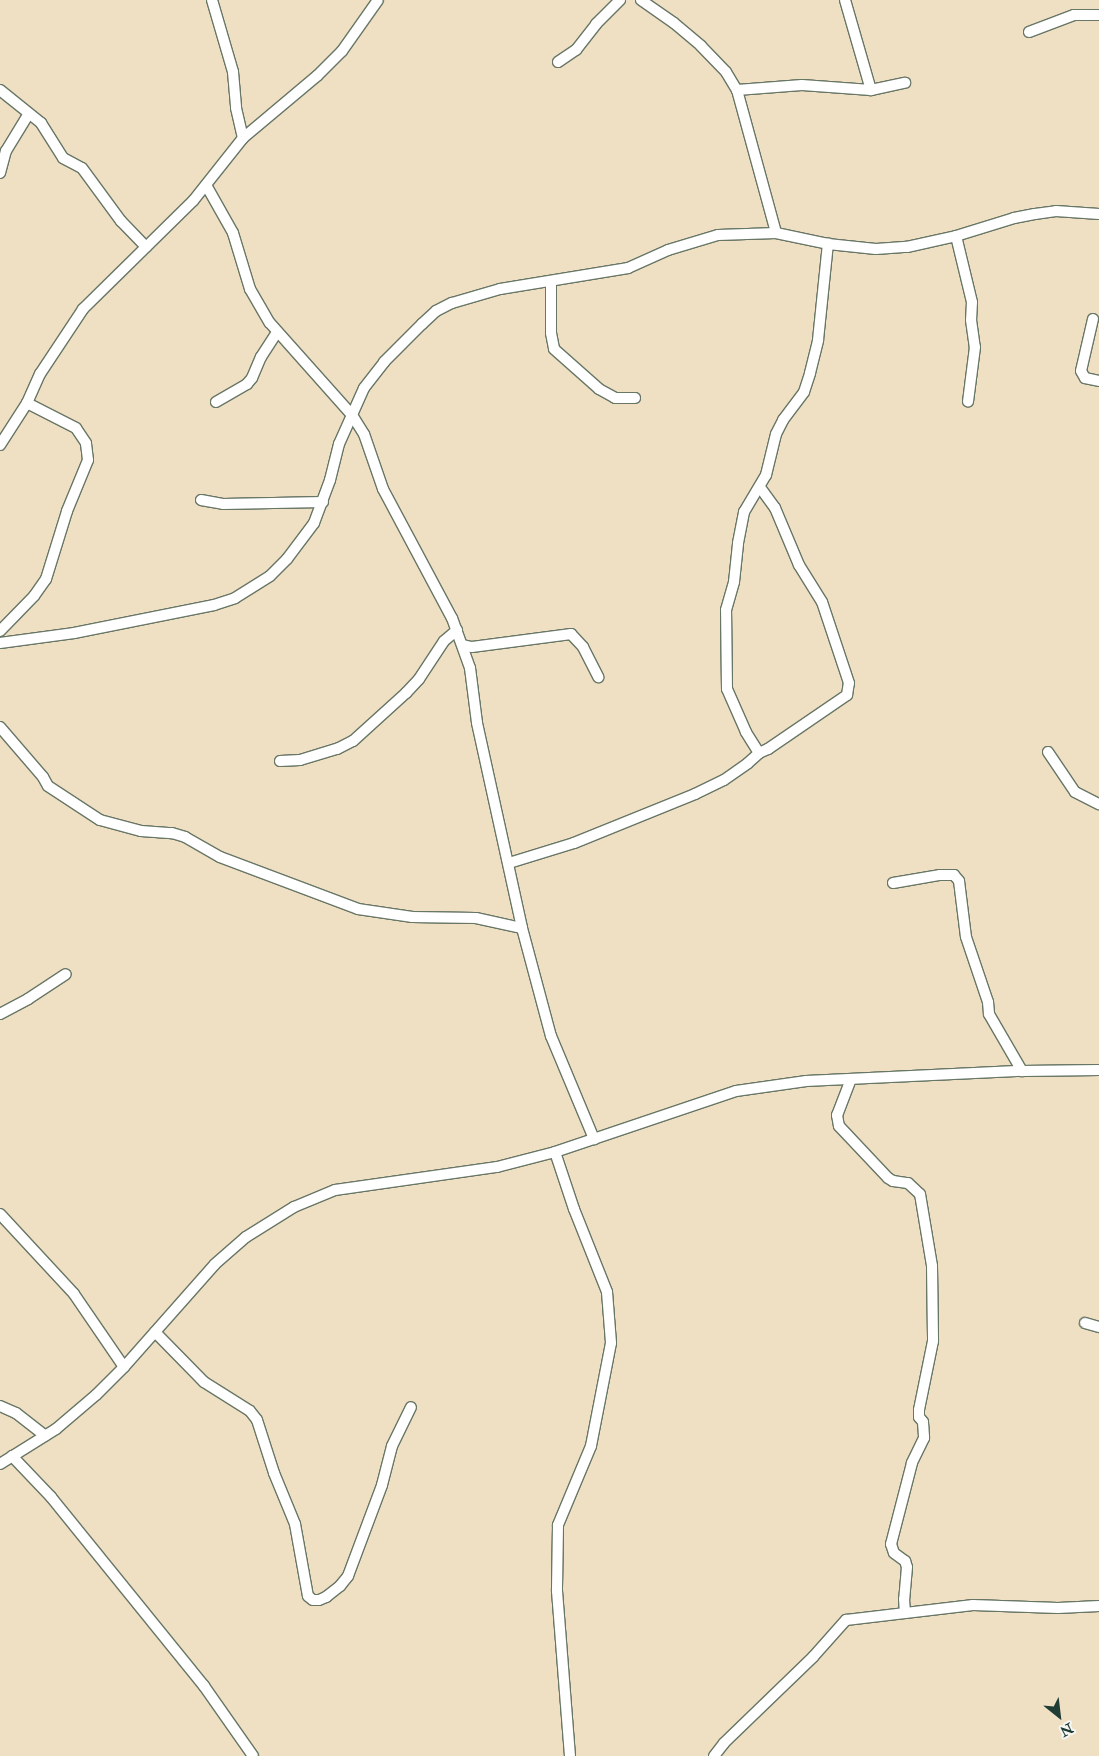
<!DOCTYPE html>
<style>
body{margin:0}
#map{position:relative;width:1099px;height:1756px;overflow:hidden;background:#f0e0c3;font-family:"IM FELL Double Pica",serif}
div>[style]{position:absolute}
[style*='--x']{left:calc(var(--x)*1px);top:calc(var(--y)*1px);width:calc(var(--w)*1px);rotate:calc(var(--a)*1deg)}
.roads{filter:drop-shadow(1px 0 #687666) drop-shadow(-1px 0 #687666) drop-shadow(0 1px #687666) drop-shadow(0 -1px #687666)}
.minor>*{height:10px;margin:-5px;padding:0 5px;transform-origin:5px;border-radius:5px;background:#fff}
span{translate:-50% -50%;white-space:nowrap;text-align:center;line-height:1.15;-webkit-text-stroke:4.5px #f6f6f2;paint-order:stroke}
.north{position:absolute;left:1034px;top:1691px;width:50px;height:50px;-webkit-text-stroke:4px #f6f6f2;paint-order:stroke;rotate:151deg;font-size:14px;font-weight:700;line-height:20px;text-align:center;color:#1f3d34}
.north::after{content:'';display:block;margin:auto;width:18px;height:22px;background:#1f3d34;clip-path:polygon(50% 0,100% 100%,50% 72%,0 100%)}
</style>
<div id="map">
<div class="roads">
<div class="minor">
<div style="--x:212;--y:0;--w:75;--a:73.7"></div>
<div style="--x:233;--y:72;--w:36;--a:85"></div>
<div style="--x:236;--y:108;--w:31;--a:77"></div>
<div style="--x:641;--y:0;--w:40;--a:34.9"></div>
<div style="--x:674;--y:23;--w:35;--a:40"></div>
<div style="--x:701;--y:46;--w:36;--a:46"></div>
<div style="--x:726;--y:72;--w:21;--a:59"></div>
<div style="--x:737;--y:90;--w:148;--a:74.7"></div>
<div style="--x:845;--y:0;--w:94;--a:73.9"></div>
<div style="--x:1029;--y:32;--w:48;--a:-20.7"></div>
<div style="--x:1074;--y:15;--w:25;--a:0"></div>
<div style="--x:558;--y:62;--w:22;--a:-34"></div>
<div style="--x:576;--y:50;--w:33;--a:-52"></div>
<div style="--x:596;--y:24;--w:34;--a:-45"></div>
<div style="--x:0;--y:90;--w:53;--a:38.8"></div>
<div style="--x:41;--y:123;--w:41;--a:57.8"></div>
<div style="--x:63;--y:158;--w:21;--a:28"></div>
<div style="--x:82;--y:168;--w:66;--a:53.7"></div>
<div style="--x:121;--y:221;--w:36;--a:46"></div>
<div style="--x:737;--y:90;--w:65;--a:-4.4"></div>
<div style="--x:802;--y:85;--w:69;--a:4.1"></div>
<div style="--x:871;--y:90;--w:35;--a:-12"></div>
<div style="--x:0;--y:173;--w:23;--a:-75"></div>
<div style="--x:6;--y:151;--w:42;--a:-58.6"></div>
<div style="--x:206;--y:185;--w:55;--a:60.6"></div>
<div style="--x:233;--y:233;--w:59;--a:73.1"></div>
<div style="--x:250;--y:289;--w:39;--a:60"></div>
<div style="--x:270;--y:323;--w:123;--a:48.3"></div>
<div style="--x:352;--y:415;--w:22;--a:58"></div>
<div style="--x:364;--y:434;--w:58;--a:70.9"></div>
<div style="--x:383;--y:489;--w:146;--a:61.9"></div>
<div style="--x:452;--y:618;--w:53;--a:70.2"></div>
<div style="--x:470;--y:668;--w:55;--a:82.7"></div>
<div style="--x:477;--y:723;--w:210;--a:77.6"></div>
<div style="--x:522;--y:928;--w:112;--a:75"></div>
<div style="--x:551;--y:1036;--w:112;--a:67.3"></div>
<div style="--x:956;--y:236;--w:68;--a:76.4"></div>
<div style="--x:972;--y:302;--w:18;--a:93"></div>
<div style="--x:971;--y:320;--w:27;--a:82"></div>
<div style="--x:975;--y:347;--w:55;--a:97.3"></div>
<div style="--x:551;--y:282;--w:51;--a:90"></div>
<div style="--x:551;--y:333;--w:16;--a:79"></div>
<div style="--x:554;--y:349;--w:60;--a:41.6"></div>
<div style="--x:599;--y:389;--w:18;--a:29"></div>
<div style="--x:615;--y:398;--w:20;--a:0"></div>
<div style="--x:1093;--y:319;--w:53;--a:103"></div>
<div style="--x:1081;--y:371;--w:8;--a:60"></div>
<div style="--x:1085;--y:378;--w:14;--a:12"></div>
<div style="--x:216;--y:402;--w:36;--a:-30"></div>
<div style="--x:247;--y:384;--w:8;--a:-50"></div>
<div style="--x:252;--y:378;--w:23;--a:-67"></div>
<div style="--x:261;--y:357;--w:30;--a:-57"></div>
<div style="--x:0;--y:445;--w:50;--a:-57.3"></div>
<div style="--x:27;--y:403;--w:32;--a:-66"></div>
<div style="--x:40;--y:374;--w:78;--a:-56.5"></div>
<div style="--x:83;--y:309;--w:154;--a:-44.5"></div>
<div style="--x:193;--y:201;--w:80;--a:-51.6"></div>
<div style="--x:243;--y:138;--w:97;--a:-40"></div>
<div style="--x:317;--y:76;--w:35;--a:-45"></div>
<div style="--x:342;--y:51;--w:62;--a:-54.8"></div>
<div style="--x:201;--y:500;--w:22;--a:10"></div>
<div style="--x:223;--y:504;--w:100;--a:-1.1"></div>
<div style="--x:0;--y:631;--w:49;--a:-45.8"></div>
<div style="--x:34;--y:596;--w:21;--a:-55"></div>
<div style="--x:46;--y:579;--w:71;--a:-72.8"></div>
<div style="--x:67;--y:511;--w:55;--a:-67.6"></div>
<div style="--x:88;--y:460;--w:17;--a:-97"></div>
<div style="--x:86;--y:443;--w:18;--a:-124"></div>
<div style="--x:76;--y:428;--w:55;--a:-153"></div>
<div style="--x:0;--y:643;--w:75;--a:-7.7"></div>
<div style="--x:74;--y:633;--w:143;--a:-11.3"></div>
<div style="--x:214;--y:605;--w:22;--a:-18"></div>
<div style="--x:235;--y:598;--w:41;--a:-32.2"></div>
<div style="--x:270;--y:576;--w:24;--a:-45"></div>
<div style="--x:287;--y:559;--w:45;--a:-53.1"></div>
<div style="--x:314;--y:523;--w:46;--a:-69.6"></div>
<div style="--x:330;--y:480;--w:37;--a:-76"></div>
<div style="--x:339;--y:444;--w:61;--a:-65.9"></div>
<div style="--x:364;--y:388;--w:33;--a:-52"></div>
<div style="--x:384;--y:362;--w:54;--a:-45"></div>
<div style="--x:422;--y:324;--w:19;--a:-43"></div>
<div style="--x:436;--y:311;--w:18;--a:-27"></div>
<div style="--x:452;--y:303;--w:50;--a:-16.3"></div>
<div style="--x:500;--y:289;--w:130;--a:-9.3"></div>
<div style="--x:628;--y:268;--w:44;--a:-24.2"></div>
<div style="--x:668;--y:250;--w:52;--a:-16.7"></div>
<div style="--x:718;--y:235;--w:58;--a:-2"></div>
<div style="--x:776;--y:233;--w:53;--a:11.9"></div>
<div style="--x:828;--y:244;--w:48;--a:5.9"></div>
<div style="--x:876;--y:249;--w:31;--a:-4"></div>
<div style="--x:907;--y:247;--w:50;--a:-12.7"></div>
<div style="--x:956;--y:236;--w:61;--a:-17.2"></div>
<div style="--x:1014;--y:218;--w:21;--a:-11"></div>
<div style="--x:1035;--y:214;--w:21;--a:-8"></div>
<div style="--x:1056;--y:211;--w:43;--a:4"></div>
<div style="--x:463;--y:645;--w:9;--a:13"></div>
<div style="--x:472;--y:647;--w:100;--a:-7.5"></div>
<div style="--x:571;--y:634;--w:18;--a:47"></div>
<div style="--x:583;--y:647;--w:34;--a:63"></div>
<div style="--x:0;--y:727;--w:66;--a:49.3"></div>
<div style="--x:43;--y:777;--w:10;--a:61"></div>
<div style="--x:48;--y:786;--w:62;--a:33.2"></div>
<div style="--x:100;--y:820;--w:42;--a:15"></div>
<div style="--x:141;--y:831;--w:31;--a:4"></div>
<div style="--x:172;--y:833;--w:14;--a:17"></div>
<div style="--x:185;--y:837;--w:40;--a:29.7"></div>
<div style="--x:220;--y:857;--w:147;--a:20.6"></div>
<div style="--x:358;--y:909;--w:55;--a:8.4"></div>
<div style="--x:412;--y:917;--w:64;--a:0.9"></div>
<div style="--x:476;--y:918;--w:47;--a:12.3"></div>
<div style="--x:1048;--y:752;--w:48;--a:56"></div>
<div style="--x:1075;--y:792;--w:27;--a:27"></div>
<div style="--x:759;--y:753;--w:25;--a:-122"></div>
<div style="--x:746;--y:732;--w:47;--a:-113.8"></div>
<div style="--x:727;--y:689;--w:79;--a:-90.7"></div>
<div style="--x:726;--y:610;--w:29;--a:-74"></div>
<div style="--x:734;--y:582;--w:39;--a:-84"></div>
<div style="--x:738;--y:543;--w:32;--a:-79"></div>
<div style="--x:744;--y:512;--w:43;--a:-59.3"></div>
<div style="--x:766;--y:475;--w:42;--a:-76.3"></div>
<div style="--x:776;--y:434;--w:16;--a:-63"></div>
<div style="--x:783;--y:420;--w:35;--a:-53"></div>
<div style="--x:804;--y:392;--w:20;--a:-72"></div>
<div style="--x:810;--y:373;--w:34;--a:-76"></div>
<div style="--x:818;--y:340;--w:97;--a:-84.1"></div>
<div style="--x:280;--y:761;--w:20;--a:-3"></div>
<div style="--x:300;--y:760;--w:39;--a:-17"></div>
<div style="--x:337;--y:749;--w:18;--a:-27"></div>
<div style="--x:353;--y:741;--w:72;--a:-42.2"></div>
<div style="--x:406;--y:693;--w:19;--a:-47"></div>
<div style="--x:419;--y:679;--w:45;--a:-56.7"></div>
<div style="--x:444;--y:641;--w:17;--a:-40"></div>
<div style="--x:509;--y:863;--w:68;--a:-17.1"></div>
<div style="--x:574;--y:843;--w:131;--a:-22"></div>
<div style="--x:695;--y:794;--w:32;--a:-26"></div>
<div style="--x:724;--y:780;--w:29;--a:-35"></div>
<div style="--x:748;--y:763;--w:15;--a:-42"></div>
<div style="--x:759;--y:753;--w:10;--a:-24"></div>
<div style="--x:768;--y:749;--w:96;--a:-34.4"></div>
<div style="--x:847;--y:695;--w:12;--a:-81"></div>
<div style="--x:849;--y:683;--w:85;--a:-108.4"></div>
<div style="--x:822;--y:602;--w:44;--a:-121.9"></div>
<div style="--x:799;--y:565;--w:62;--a:-112.8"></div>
<div style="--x:775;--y:508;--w:26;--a:-126"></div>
<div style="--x:893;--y:883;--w:48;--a:-9.7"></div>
<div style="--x:940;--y:875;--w:14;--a:0"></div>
<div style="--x:954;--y:875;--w:8;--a:50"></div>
<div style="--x:959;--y:881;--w:56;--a:82.9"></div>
<div style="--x:966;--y:937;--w:69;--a:71.3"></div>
<div style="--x:988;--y:1002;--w:12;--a:85"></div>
<div style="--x:989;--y:1014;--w:66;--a:59.9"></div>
<div style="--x:0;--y:1014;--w:32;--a:-28"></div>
<div style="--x:28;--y:999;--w:45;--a:-33.3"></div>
<div style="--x:851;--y:1079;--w:39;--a:111"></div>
<div style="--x:837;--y:1115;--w:11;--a:80"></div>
<div style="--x:839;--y:1126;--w:71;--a:46.7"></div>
<div style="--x:888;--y:1178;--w:6;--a:31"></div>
<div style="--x:893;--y:1181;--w:15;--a:8"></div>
<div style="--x:908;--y:1183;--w:16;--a:43"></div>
<div style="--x:920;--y:1194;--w:73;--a:80.5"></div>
<div style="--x:932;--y:1266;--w:75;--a:89.2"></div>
<div style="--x:933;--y:1341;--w:70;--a:101.5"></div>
<div style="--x:919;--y:1410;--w:7;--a:90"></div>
<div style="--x:919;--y:1417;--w:6;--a:51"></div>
<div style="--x:923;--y:1422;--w:16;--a:86"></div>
<div style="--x:924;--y:1438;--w:28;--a:116"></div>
<div style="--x:912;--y:1463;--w:84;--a:104.5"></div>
<div style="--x:891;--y:1544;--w:9;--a:72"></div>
<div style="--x:894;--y:1553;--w:14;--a:36"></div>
<div style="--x:905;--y:1561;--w:6;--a:72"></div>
<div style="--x:907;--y:1567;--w:32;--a:95"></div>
<div style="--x:904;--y:1599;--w:14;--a:86"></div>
<div style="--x:555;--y:1152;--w:60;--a:71.6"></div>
<div style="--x:574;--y:1209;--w:89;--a:68.3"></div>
<div style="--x:607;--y:1292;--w:51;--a:85.5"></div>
<div style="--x:611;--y:1343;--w:105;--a:101"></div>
<div style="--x:591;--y:1446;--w:86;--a:112.7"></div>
<div style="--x:558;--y:1525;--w:66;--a:90.9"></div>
<div style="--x:557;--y:1591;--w:166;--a:85.5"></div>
<div style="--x:0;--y:1214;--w:109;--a:47.2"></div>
<div style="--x:74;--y:1294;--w:88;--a:55.6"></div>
<div style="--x:1085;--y:1323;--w:15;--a:16"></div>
<div style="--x:155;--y:1332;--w:70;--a:45.6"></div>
<div style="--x:204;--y:1382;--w:54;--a:32.2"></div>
<div style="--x:250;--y:1411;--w:11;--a:52"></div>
<div style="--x:257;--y:1420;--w:56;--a:72.2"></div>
<div style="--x:274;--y:1473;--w:55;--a:67.6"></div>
<div style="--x:295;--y:1524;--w:73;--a:79.8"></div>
<div style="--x:308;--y:1596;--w:6;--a:39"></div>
<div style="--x:313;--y:1600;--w:6;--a:0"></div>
<div style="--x:319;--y:1600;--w:8;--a:-23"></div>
<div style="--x:326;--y:1597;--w:18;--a:-38"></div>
<div style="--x:340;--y:1586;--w:13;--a:-51"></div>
<div style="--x:348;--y:1576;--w:97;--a:-69.5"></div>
<div style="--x:382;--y:1485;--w:40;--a:-75.6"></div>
<div style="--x:392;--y:1446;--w:43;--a:-64"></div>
<div style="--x:0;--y:1406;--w:17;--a:24"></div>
<div style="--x:16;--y:1413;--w:37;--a:38"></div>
<div style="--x:12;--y:1456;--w:57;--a:46.4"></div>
<div style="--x:51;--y:1497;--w:243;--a:51"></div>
<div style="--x:204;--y:1686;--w:85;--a:55"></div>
<div style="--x:0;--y:1464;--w:66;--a:-32"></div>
<div style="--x:56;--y:1429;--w:52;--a:-40.4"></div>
<div style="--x:96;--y:1395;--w:40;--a:-45"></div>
<div style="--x:124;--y:1367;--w:137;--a:-48.5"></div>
<div style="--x:215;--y:1264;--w:41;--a:-41.1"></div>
<div style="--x:246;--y:1237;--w:57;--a:-32"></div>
<div style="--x:294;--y:1207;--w:44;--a:-22.5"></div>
<div style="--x:335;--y:1190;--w:164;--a:-8.1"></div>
<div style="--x:497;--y:1167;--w:60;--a:-14.5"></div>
<div style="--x:555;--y:1152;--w:191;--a:-18.6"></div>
<div style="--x:736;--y:1091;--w:71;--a:-8.1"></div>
<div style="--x:806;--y:1081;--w:216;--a:-2.7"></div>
<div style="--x:1022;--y:1071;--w:77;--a:-0.7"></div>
<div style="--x:714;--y:1756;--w:16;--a:-52"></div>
<div style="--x:724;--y:1743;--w:124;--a:-44"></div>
<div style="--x:813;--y:1657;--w:50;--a:-48.3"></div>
<div style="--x:846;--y:1620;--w:128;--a:-6.7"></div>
<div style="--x:973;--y:1605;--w:85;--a:2"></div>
<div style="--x:1058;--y:1608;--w:41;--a:-2.8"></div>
</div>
</div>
<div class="north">N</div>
</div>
